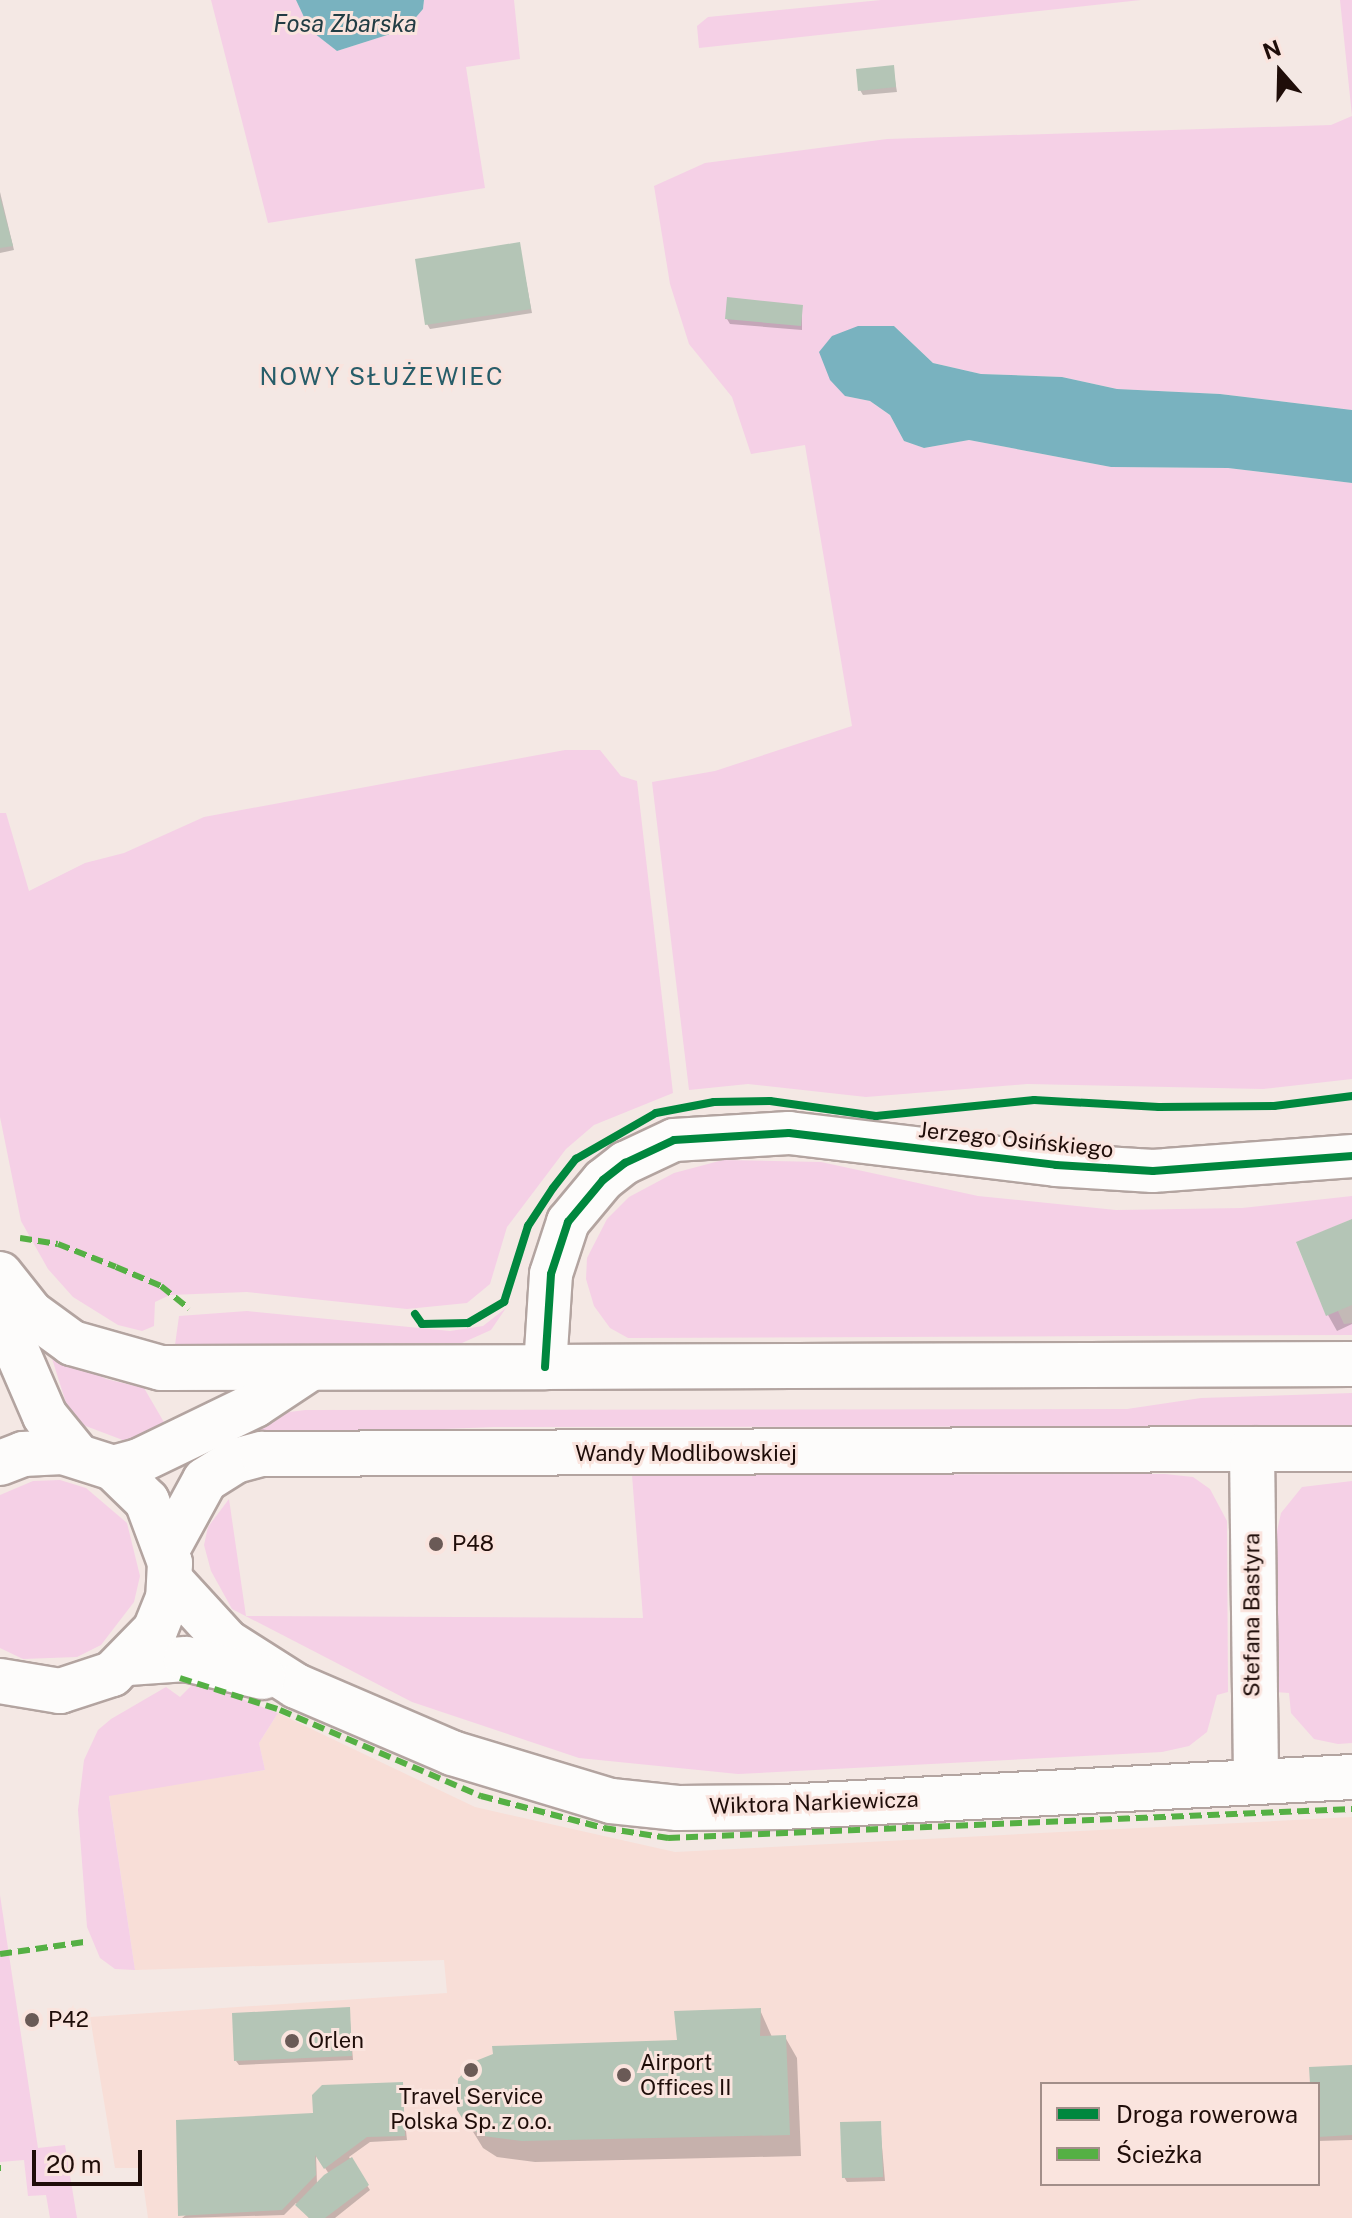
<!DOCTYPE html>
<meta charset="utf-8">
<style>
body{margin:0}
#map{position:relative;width:1352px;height:2218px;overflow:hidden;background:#f4e8e4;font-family:"Public Sans",sans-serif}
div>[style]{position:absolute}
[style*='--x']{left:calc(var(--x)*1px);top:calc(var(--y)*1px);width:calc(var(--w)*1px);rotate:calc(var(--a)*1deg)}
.built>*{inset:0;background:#f8ded7}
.green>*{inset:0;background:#f5d0e6}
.water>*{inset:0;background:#79b2bf}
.shadow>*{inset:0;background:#0003}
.building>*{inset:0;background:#b4c5b6}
.roads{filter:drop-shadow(2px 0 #b3a4a0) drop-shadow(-2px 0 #b3a4a0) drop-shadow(0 2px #b3a4a0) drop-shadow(0 -2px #b3a4a0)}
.minor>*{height:42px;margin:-21px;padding:0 21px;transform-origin:21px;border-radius:21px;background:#fdfcfb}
.major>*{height:44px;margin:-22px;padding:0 22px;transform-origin:22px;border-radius:22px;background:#fdfcfb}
.highway>*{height:44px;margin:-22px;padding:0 22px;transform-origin:22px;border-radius:22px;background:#fdfcfb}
.quiet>*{height:6px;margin-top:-3px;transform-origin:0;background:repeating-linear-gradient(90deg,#55b044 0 12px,transparent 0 18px)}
.cycleway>*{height:8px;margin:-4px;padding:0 4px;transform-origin:4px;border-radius:4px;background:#00873e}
.dots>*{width:22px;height:22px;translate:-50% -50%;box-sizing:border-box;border:4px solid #fae4de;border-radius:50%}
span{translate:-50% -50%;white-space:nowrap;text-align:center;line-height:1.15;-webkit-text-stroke:6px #fae4de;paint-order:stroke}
.street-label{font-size:22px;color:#1f0d09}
.poi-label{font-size:22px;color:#1f0d09}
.left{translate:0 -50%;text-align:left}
.water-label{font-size:24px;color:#223d44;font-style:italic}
.neighbourhood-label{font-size:24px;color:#275d69;letter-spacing:2px}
.legend{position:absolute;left:1040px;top:2082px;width:280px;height:104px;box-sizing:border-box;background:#fae4de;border:2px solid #a28e89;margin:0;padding:10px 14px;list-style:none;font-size:24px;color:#1f0d09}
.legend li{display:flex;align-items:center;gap:16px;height:40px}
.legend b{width:40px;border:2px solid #a28e89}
.north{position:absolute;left:1240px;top:32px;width:80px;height:80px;-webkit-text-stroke:6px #fae4de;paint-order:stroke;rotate:340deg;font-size:22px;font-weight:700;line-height:32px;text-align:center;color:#1f0d09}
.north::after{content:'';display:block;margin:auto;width:28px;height:36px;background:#1f0d09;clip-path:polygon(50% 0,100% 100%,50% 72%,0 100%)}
.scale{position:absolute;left:32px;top:2150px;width:110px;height:36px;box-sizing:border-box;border:4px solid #1f0d09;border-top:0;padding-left:10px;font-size:24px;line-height:28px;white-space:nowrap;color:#1f0d09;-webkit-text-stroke:6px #fae4de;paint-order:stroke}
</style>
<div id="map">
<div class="built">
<div style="clip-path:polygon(evenodd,278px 1713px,475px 1807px,675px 1852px,1352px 1817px,1352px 2218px,148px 2218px,141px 2168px,115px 2168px,90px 2017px,447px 1993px,444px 1960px,135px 1970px,109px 1795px,265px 1770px,259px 1743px,278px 1713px,1042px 2084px,1318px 2084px,1318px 2184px,1042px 2184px,1042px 2084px,278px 1713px,881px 2121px,883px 2177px,842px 2178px,840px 2123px,881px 2121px)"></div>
</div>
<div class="green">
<div style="clip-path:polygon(211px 0,296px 0,310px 30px,337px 51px,406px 29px,423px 9px,424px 0,514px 0,520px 59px,466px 67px,485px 188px,268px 223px)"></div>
<div style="clip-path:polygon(881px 0,1141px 0,699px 48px,697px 26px,708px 17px)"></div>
<div style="clip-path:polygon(1340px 0,1352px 0,1352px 410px,1220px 394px,1117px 389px,1062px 377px,981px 374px,933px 363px,894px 326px,845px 396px,870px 401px,890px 415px,904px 441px,924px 448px,969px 440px,1111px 467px,1228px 468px,1352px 483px,1352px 1079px,1263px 1089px,1027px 1084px,866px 1097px,748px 1084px,689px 1090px,652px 782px,715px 771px,852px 726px,805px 445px,751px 454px,732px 397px,689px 344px,670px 284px,654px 186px,705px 163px,887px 139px,1331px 125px,1352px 116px)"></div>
<div style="clip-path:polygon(565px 750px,600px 750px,621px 776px,637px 781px,673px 1093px,594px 1125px,566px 1149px,507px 1227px,490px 1284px,467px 1303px,407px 1309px,247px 1292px,170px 1295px,155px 1302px,154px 1326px,142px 1331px,118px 1325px,73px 1297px,48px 1269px,21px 1221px,0 1117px,0 813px,6px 813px,29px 891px,85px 863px,124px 853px,204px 817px)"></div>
<div style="clip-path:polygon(723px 1160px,821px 1162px,978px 1196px,1116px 1210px,1242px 1208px,1352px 1196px,1352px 1219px,1296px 1243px,1326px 1315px,1338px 1311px,1344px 1324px,1352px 1323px,1352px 1335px,628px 1338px,610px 1328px,594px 1306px,586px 1279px,587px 1258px,607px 1219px,629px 1197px,674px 1173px)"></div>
<div style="clip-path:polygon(506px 1308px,491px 1330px,462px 1343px,175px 1345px,179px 1316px,247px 1311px,450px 1331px,483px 1326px)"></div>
<div style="clip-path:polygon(49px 1349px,106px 1379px,144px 1388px,168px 1429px,128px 1442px,83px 1425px,66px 1403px)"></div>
<div style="clip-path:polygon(1352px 1393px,1352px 1426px,494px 1427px,241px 1437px,238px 1425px,265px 1415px,305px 1410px,1127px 1409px,1201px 1398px)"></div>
<div style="clip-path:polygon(1165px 1474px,1193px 1477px,1210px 1489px,1227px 1521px,1228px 1692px,1217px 1695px,1207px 1732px,1189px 1746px,1162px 1752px,738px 1774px,579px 1758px,412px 1702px,232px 1609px,211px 1571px,204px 1545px,208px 1527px,229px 1499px,246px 1616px,643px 1618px,632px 1475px)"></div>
<div style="clip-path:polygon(60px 1480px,86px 1488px,127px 1523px,140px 1576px,134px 1602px,101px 1645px,77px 1657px,23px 1659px,0 1648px,0 1495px,33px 1481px)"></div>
<div style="clip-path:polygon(1352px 1481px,1352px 1743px,1338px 1744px,1314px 1739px,1291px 1713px,1289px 1693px,1275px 1692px,1277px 1531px,1281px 1513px,1302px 1487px)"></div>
<div style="clip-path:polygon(196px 1681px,278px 1713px,259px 1743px,265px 1770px,109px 1796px,135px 1970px,115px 1969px,100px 1958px,87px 1927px,78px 1810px,84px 1760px,98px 1730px,111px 1719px,166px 1687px,180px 1697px)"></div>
<div style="clip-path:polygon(0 1895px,38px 2148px,65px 2145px,77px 2218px,50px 2218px,46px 2195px,28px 2196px,24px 2160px,0 2162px)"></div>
</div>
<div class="water">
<div style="clip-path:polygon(296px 0,424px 0,423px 9px,406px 29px,337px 51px,310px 30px)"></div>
<div style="clip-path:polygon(858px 326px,894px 326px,933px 363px,981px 374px,1062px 377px,1117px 389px,1220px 394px,1352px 410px,1352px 483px,1228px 468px,1111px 467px,969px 440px,924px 448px,904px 441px,890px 415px,870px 401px,845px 396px,830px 380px,819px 352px,832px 336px)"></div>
</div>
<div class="shadow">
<div style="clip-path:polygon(893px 68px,897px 92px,863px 95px,860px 90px)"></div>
<div style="clip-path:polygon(0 192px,14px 250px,0 253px)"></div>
<div style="clip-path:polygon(519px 244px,532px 313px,430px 329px,427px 324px)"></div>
<div style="clip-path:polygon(802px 306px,802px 330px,730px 324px,727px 319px)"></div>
<div style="clip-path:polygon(1352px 1221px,1352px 1324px,1337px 1331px,1328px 1315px)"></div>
<div style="clip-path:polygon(349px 2009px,353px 2060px,239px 2065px,236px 2061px)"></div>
<div style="clip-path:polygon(760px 2010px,772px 2037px,785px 2037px,797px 2058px,801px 2156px,535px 2162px,497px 2157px,483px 2148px,459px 2109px,679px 2042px)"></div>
<div style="clip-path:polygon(1352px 2067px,1352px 2140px,1318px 2141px,1318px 2084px,1312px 2084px)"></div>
<div style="clip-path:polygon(evenodd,401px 2084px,407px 2140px,370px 2142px,349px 2157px,370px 2190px,335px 2218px,309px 2218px,296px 2203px,284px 2215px,182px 2218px,315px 2115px,401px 2084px,316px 2154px,329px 2174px,317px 2184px,316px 2154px)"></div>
<div style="clip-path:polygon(880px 2123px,885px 2181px,847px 2182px,844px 2177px)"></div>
</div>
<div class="building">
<div style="clip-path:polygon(894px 65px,896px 87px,858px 91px,856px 69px)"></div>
<div style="clip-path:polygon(0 197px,13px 246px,0 248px)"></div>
<div style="clip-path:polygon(520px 242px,531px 309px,425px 325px,415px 259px)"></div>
<div style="clip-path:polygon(727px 297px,803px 305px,801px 326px,725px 319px)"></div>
<div style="clip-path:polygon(1352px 1219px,1352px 1305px,1326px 1316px,1296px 1242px)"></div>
<div style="clip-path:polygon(350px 2007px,352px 2056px,234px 2061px,232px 2013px)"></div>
<div style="clip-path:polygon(761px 2008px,760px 2036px,786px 2035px,790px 2135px,522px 2141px,483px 2136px,468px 2127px,457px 2110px,458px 2079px,473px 2062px,493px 2054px,492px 2046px,677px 2040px,674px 2011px)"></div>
<div style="clip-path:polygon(1352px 2065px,1352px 2135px,1318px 2137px,1318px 2084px,1310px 2084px,1309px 2067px)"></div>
<div style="clip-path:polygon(403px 2082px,405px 2136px,367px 2137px,324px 2169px,315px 2155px,316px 2175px,282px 2210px,178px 2216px,176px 2120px,313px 2113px,312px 2095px,322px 2085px)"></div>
<div style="clip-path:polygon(881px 2121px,883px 2177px,842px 2178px,840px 2122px)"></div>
<div style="clip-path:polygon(352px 2157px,369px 2185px,325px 2218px,309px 2218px,295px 2205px,324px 2175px)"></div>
</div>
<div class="roads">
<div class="minor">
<div style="--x:545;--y:1367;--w:93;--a:-86.3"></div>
<div style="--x:551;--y:1274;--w:55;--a:-71.9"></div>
<div style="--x:568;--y:1222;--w:55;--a:-50.2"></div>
<div style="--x:603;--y:1180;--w:28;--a:-38"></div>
<div style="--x:625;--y:1163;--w:54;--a:-25.1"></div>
<div style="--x:674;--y:1140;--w:115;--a:-3.5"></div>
<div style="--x:789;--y:1133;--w:269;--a:6.8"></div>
<div style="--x:1056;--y:1165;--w:97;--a:3.5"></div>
<div style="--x:1153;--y:1171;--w:200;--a:-4.3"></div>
</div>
<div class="major">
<div style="--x:0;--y:1274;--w:50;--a:51.5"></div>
<div style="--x:31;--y:1313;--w:51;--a:36.2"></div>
<div style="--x:72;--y:1343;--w:92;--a:15.7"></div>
<div style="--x:161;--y:1368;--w:384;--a:-0.1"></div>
<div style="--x:0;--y:1312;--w:113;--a:66.6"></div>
<div style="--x:45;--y:1416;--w:49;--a:50.8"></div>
<div style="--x:0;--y:1463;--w:25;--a:-21"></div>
<div style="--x:23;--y:1454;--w:40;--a:-2.9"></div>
<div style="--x:63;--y:1452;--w:52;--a:17.7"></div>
<div style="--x:113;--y:1468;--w:47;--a:44.1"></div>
<div style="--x:147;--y:1501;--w:66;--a:69.6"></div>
<div style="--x:170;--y:1563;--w:35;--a:93"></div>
<div style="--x:168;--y:1598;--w:35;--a:112"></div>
<div style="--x:155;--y:1630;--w:62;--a:134.3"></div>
<div style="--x:112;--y:1674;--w:55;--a:161.9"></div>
<div style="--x:60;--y:1691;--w:61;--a:-170.5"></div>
<div style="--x:113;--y:1468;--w:27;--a:-15"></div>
<div style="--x:139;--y:1461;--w:129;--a:-25.8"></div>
<div style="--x:255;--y:1405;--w:67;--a:-33.5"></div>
<div style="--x:168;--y:1548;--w:77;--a:-61.4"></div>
<div style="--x:205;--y:1480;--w:36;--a:-32"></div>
<div style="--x:235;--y:1461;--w:28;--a:-15"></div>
<div style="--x:262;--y:1454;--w:990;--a:-0.29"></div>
<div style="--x:1252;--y:1449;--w:331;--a:89.3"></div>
<div style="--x:170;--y:1580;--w:84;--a:47.4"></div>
<div style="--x:227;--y:1642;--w:82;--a:32.5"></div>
<div style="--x:296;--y:1686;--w:170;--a:23.2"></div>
<div style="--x:452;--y:1753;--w:166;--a:16.8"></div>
<div style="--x:611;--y:1801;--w:67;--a:6"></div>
<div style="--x:678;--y:1808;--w:104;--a:-0.6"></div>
<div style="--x:782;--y:1807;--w:571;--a:-3.01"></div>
<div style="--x:128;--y:1663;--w:58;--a:-3.9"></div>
<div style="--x:186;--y:1659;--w:79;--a:13.2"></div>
</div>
<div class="highway">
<div style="--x:545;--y:1367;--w:807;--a:-0.21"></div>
<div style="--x:1252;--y:1449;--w:100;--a:0"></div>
</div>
</div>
<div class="quiet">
<div style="--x:20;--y:1238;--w:38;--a:9"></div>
<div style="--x:58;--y:1244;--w:62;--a:21.6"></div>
<div style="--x:116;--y:1267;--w:49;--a:22.9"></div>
<div style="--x:161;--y:1286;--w:36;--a:39"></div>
<div style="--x:180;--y:1678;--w:105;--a:17.7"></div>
<div style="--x:280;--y:1710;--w:219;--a:23.2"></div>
<div style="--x:481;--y:1796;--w:127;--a:14.6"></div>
<div style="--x:604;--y:1828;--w:65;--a:8.9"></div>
<div style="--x:668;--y:1838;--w:685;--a:-2.43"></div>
<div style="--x:0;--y:1954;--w:85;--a:-8.1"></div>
<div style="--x:0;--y:2168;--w:1;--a:0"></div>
</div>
<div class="cycleway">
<div style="--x:415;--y:1314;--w:12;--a:55"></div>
<div style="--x:422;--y:1324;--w:46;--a:-1.2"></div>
<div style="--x:468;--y:1323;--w:42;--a:-30.3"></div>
<div style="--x:504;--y:1302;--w:80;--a:-72.5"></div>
<div style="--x:528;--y:1226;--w:45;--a:-56.7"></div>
<div style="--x:553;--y:1188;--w:37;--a:-52"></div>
<div style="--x:576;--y:1159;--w:92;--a:-29.9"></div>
<div style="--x:656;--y:1113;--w:59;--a:-10.7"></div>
<div style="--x:714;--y:1102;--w:56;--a:-1"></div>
<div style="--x:770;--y:1101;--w:107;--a:8.1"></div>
<div style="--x:876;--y:1116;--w:159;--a:-5.8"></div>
<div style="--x:1034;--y:1100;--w:125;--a:3.2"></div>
<div style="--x:1159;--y:1107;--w:115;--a:-0.5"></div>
<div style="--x:1274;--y:1106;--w:79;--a:-7.3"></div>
<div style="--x:545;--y:1367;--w:93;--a:-86.3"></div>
<div style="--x:551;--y:1274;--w:55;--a:-71.9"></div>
<div style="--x:568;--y:1222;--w:55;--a:-50.2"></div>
<div style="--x:603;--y:1180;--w:28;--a:-38"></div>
<div style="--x:625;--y:1163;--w:54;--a:-25.1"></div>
<div style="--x:674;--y:1140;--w:115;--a:-3.5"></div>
<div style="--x:789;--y:1133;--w:269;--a:6.8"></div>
<div style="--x:1056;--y:1165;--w:97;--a:3.5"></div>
<div style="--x:1153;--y:1171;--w:200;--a:-4.3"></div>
</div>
<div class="dots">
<div style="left:436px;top:1544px;background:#6a5a56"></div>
<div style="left:32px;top:2020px;background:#6a5a56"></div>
<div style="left:292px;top:2041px;background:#6a5a56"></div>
<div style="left:471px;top:2070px;background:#6a5a56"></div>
<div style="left:624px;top:2075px;background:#6a5a56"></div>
</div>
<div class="street-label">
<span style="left:1016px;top:1140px;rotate:6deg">Jerzego Osińskiego</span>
<span style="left:686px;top:1454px">Wandy Modlibowskiej</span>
<span style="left:1252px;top:1615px;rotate:-90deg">Stefana Bastyra</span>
<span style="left:814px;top:1803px;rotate:-2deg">Wiktora Narkiewicza</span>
</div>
<div class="poi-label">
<span class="left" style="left:452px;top:1544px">P48</span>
<span class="left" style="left:48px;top:2020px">P42</span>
<span class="left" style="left:308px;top:2041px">Orlen</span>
<span class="left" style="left:640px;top:2075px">Airport<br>Offices II</span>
<span style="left:471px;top:2109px">Travel Service<br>Polska Sp. z o.o.</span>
</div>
<div class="water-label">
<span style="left:345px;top:24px">Fosa Zbarska</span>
</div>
<div class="neighbourhood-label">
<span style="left:382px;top:377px">NOWY SŁUŻEWIEC</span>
</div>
<ul class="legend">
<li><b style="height:10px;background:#00873e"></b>Droga rowerowa</li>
<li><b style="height:10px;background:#55b044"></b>Ścieżka</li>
</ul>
<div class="north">N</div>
<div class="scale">20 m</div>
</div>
